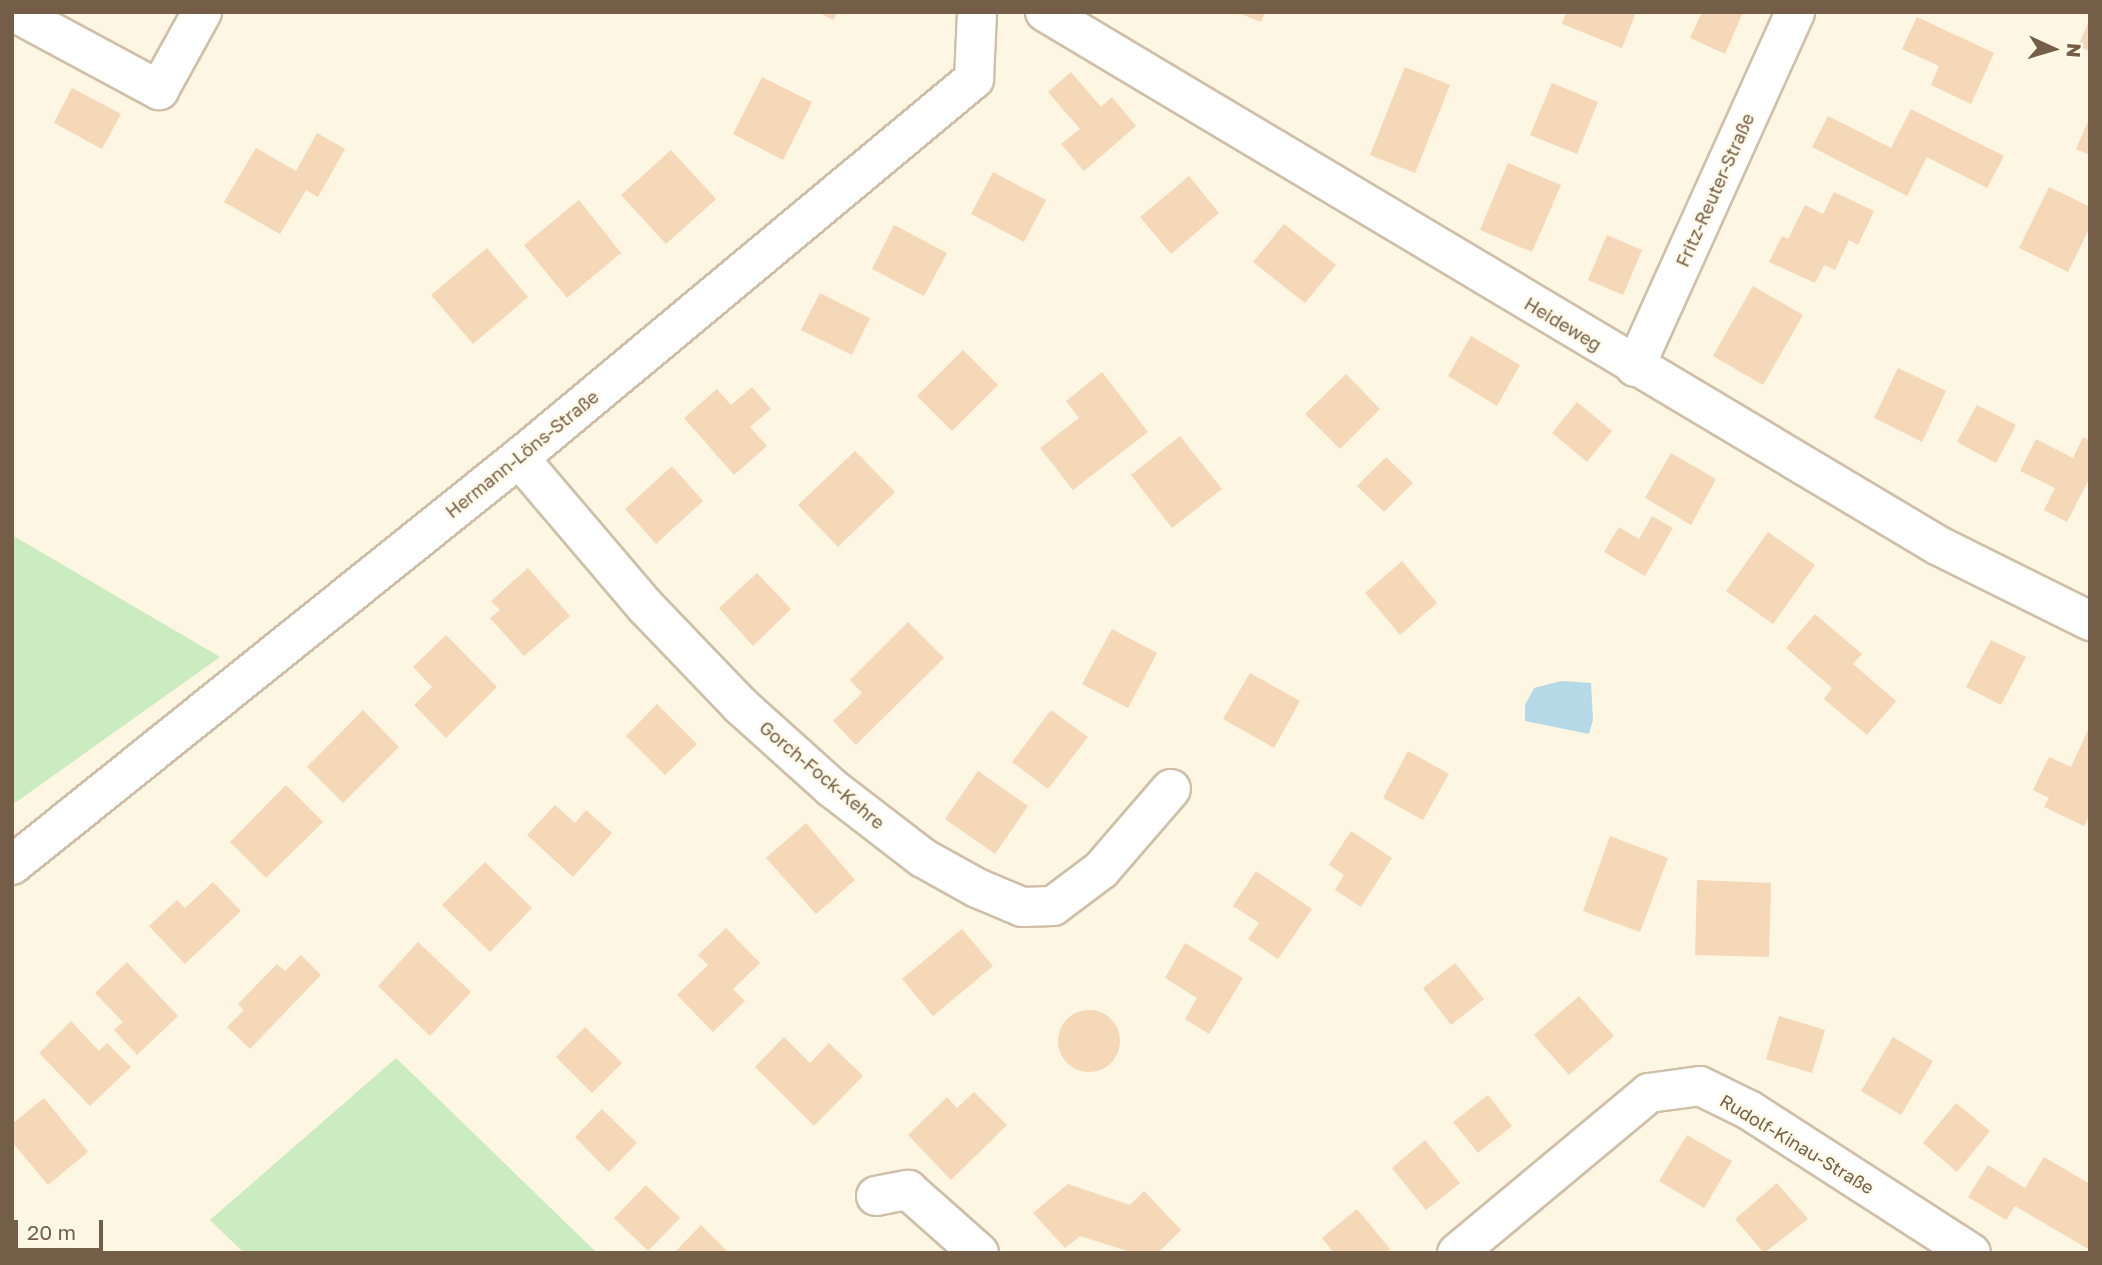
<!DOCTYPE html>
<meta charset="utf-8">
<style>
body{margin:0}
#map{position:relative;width:2102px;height:1265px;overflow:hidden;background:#fdf6e2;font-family:"Golos Text",sans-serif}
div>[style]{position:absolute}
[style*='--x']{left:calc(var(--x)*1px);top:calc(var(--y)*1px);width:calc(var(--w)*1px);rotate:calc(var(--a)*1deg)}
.green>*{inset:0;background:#cbebc0}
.water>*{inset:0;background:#b6d9e7}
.building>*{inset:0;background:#f4d8b8}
.round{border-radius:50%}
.roads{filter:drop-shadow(2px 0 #cfbfa8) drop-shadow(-2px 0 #cfbfa8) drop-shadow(0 2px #cfbfa8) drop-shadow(0 -2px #cfbfa8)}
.minor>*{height:38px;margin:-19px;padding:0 19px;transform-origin:19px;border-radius:19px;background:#fff}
span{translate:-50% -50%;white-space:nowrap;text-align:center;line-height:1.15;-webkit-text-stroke:5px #fff9e9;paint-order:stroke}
.street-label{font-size:18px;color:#755e47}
.frame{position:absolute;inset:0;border:14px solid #755e47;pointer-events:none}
.north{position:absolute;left:2018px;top:14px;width:70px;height:70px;-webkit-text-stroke:5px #fff9e9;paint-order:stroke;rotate:94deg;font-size:19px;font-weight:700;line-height:28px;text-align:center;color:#755e47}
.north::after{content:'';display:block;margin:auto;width:24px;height:32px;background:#755e47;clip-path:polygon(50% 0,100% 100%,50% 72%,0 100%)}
.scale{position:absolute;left:14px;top:1220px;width:89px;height:32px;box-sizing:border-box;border:4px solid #755e47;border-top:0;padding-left:9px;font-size:21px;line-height:24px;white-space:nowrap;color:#755e47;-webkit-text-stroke:5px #fff9e9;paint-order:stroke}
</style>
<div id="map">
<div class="green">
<div style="clip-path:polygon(12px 535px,220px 657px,12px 805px)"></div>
<div style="clip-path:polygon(396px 1058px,597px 1253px,244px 1253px,210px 1220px)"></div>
</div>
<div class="water">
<div style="clip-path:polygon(1561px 681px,1591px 683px,1593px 720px,1589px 734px,1525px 721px,1525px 705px,1534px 688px)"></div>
</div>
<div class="building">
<div style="clip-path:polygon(818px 12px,838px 12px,833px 20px)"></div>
<div style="clip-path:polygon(1236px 12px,1265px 12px,1261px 22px)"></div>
<div style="clip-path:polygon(1566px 12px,1636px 12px,1622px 48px,1562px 24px)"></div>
<div style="clip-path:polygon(1702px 12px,1743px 12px,1725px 54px,1690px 38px)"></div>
<div style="clip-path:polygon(1917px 17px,1994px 53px,1971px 104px,1931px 85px,1939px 66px,1902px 49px)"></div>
<div style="clip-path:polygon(2090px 19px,2090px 51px,2078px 46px)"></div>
<div style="clip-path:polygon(1405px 67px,1450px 85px,1415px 173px,1370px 155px)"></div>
<div style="clip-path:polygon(1071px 72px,1101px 107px,1112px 97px,1136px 126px,1084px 171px,1061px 144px,1080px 129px,1048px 92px)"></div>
<div style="clip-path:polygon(762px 77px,812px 102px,783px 160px,733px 134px)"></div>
<div style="clip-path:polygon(1552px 83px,1598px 102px,1577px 154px,1530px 135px)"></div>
<div style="clip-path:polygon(72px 88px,121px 114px,102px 149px,54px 123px)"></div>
<div style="clip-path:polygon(1911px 109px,2004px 156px,1987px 188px,1927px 157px,1907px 196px,1812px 147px,1828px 116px,1891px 148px)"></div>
<div style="clip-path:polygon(2090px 117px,2090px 155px,2076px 149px)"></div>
<div style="clip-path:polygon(317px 133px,345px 149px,318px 197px,306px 190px,280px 234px,224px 202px,256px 148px,296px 171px)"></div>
<div style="clip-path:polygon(671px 150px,716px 199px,666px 244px,621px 195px)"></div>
<div style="clip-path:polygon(1508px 163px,1561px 185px,1532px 252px,1480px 230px)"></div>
<div style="clip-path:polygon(993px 172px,1046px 200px,1024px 242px,971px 214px)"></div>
<div style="clip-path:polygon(1189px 176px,1219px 213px,1171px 254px,1140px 217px)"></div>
<div style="clip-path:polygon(2049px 187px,2090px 207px,2090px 227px,2068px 272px,2019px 248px)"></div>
<div style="clip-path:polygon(1834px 192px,1874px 211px,1858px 245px,1849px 240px,1835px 270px,1824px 265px,1815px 283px,1769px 262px,1782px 236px,1788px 239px,1805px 205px,1823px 214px)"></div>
<div style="clip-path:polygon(579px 200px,621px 253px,567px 298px,524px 245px)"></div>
<div style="clip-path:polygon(1284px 224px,1336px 265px,1305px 303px,1253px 262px)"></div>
<div style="clip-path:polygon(894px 225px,947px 253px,924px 296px,872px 269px)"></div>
<div style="clip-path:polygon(1607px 235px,1642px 250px,1623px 295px,1588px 280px)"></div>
<div style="clip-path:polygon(487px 248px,528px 297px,473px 344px,431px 295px)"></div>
<div style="clip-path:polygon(1753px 286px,1803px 315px,1763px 385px,1713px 356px)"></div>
<div style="clip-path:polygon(820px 293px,870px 318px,852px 355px,801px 330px)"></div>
<div style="clip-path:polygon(1471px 336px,1520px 365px,1497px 406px,1448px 376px)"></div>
<div style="clip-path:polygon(963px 350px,998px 385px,952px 431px,917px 396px)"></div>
<div style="clip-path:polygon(1898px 368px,1946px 391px,1922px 442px,1874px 418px)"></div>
<div style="clip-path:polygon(1102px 372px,1148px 432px,1073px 490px,1040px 448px,1079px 418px,1066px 401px)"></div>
<div style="clip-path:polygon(1346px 374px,1380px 409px,1340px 449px,1305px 414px)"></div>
<div style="clip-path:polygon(752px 387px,771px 409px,750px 427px,767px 446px,734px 475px,684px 418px,717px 389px,731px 405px)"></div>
<div style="clip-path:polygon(1577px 402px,1612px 431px,1587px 462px,1552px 433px)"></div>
<div style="clip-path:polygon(1977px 405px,2016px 425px,1996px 463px,1957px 442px)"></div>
<div style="clip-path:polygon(1180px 436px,1222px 489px,1172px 528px,1131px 475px)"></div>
<div style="clip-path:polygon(2083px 437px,2090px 441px,2090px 477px,2067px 522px,2044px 510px,2055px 488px,2020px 471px,2036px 439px,2073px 458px)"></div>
<div style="clip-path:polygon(855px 451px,895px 492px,838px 547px,798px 505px)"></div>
<div style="clip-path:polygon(1671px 453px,1716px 479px,1691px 525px,1645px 498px)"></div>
<div style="clip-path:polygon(1386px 457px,1413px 483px,1384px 512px,1357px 486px)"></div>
<div style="clip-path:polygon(672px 466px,703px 501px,656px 544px,625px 509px)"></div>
<div style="clip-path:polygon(1652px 516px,1673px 528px,1645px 576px,1604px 552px,1619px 527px,1639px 539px)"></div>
<div style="clip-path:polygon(1768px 532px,1815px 565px,1773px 624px,1726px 591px)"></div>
<div style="clip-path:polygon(1402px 561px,1437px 603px,1400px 635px,1365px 593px)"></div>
<div style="clip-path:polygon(528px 568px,570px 616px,524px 656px,490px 618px,500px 610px,491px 601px)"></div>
<div style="clip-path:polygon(757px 573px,791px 609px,753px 646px,719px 608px)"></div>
<div style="clip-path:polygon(1815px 614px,1862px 654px,1853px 664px,1896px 701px,1867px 735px,1824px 699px,1832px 688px,1786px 648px)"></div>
<div style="clip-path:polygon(908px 622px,944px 658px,856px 745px,833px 721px,862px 693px,850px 680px)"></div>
<div style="clip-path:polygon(1112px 629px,1157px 653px,1128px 708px,1082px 684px)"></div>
<div style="clip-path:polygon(446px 635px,497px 687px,446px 738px,414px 705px,432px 687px,413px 667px)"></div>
<div style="clip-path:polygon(1991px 640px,2026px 657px,2001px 705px,1966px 687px)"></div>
<div style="clip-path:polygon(1250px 673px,1300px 701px,1274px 748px,1223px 719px)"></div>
<div style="clip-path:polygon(657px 704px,697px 744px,665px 775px,626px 736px)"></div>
<div style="clip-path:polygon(363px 710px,399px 747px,343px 803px,307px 767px)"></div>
<div style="clip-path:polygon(1051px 710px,1088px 737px,1048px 789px,1012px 762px)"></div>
<div style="clip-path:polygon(2090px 726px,2090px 814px,2084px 826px,2044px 807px,2049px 798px,2033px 790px,2049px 757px,2071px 767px)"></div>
<div style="clip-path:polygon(1408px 751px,1449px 774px,1423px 820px,1383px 798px)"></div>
<div style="clip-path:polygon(978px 771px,1028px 806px,995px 854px,945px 819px)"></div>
<div style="clip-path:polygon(286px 785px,323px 822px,266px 878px,230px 842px)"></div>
<div style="clip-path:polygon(555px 805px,575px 823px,586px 810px,612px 833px,573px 877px,527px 835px)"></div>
<div style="clip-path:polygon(806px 823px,855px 880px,816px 914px,766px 858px)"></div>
<div style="clip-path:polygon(1351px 831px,1392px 858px,1361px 907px,1335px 890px,1344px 875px,1329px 865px)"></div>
<div style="clip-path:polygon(1610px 836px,1668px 858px,1640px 932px,1583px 911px)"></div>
<div style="clip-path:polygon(485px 862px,532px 908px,490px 952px,442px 905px)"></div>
<div style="clip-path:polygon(1256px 871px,1312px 909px,1278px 959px,1248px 939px,1259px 923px,1233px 906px)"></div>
<div style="clip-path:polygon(1697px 880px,1771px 883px,1769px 957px,1695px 955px)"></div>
<div style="clip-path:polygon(213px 882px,241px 911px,185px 964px,149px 926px,177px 900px,185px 908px)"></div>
<div style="clip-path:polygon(726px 928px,760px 963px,733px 989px,745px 1001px,713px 1032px,677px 995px,708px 965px,698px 955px)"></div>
<div style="clip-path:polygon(962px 929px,993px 966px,933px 1016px,902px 979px)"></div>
<div style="clip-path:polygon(418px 942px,471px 992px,430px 1036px,378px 986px)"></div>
<div style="clip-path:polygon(1185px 943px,1243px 978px,1209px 1034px,1185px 1019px,1197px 998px,1165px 978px)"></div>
<div style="clip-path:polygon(301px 955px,321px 975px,250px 1049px,227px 1027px,244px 1010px,238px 1004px,277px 964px,285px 971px)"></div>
<div style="clip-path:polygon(127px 962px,178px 1016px,137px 1055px,114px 1030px,123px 1022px,95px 993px)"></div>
<div style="clip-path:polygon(1455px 963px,1484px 999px,1451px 1025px,1423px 988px)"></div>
<div style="clip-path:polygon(1579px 996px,1614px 1036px,1569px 1075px,1534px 1035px)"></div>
<div class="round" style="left:1058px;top:1010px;width:62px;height:62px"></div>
<div style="clip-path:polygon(1779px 1016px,1825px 1030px,1812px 1073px,1766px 1059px)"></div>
<div style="clip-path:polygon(71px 1021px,99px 1051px,107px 1043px,131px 1067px,90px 1106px,39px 1053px)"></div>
<div style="clip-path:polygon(585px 1027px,622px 1063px,592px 1093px,556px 1057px)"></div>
<div style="clip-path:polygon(784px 1037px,810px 1063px,829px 1043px,863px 1076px,814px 1126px,755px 1067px)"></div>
<div style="clip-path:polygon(1893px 1037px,1933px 1061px,1901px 1115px,1861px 1091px)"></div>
<div style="clip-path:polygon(974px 1092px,1007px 1125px,951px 1180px,908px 1135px,947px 1097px,957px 1108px)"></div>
<div style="clip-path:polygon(1488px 1095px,1512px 1126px,1478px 1153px,1453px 1122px)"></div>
<div style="clip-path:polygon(44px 1098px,88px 1152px,48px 1185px,12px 1142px,12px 1124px)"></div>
<div style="clip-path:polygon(1956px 1103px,1990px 1131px,1957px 1172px,1923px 1143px)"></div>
<div style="clip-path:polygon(602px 1109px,637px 1143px,609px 1172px,575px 1137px)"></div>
<div style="clip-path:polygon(1687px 1135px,1732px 1161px,1704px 1208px,1659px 1181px)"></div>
<div style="clip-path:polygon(1425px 1140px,1460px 1183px,1426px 1210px,1392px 1168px)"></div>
<div style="clip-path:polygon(2044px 1157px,2090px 1184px,2090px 1250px,2015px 1206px,2006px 1220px,1968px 1197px,1988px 1165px,2025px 1188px)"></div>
<div style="clip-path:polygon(1777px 1183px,1808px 1219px,1764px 1253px,1735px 1219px)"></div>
<div style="clip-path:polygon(1068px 1184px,1130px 1205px,1144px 1191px,1181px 1230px,1158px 1253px,1134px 1253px,1080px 1236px,1065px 1248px,1033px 1213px)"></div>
<div style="clip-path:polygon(646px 1185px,680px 1218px,648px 1251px,614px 1218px)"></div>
<div style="clip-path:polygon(1357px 1209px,1390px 1249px,1386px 1253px,1334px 1253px,1322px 1238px)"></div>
<div style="clip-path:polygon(701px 1225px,729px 1253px,674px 1253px)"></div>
</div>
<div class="roads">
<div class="minor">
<div style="--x:14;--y:12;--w:165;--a:28.3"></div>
<div style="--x:159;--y:90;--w:89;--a:-61.1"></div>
<div style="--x:1045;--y:12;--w:1041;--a:30.85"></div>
<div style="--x:1939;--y:546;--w:169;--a:26.4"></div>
<div style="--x:1635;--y:367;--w:389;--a:-65.7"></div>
<div style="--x:519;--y:458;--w:196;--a:49.6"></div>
<div style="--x:646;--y:607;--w:137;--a:46.2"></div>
<div style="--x:741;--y:706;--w:122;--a:42"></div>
<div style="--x:832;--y:788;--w:115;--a:37.6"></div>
<div style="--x:923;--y:858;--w:62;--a:29.1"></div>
<div style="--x:977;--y:888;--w:49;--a:22.9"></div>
<div style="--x:1022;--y:907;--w:31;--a:-2"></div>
<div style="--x:1053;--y:906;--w:60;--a:-36.9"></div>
<div style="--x:1101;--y:870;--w:107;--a:-49.2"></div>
<div style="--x:12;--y:865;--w:650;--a:-38.76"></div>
<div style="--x:519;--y:458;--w:592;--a:-39.79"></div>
<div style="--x:974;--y:79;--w:67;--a:-87.4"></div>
<div style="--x:876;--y:1196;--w:33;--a:-11"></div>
<div style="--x:908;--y:1190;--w:95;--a:41.6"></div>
<div style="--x:1457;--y:1253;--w:250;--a:-39.8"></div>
<div style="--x:1649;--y:1093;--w:51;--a:-7.8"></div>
<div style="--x:1700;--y:1086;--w:55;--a:26.1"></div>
<div style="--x:1749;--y:1110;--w:264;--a:32.8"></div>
</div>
</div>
<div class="street-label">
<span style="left:1715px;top:190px;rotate:-66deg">Fritz-Reuter-Straße</span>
<span style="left:1563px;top:324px;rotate:31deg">Heideweg</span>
<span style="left:522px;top:454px;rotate:-39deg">Hermann-Löns-Straße</span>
<span style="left:822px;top:775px;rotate:40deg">Gorch-Fock-Kehre</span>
<span style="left:1797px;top:1144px;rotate:31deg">Rudolf-Kinau-Straße</span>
</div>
<div class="frame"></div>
<div class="north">N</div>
<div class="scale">20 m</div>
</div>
